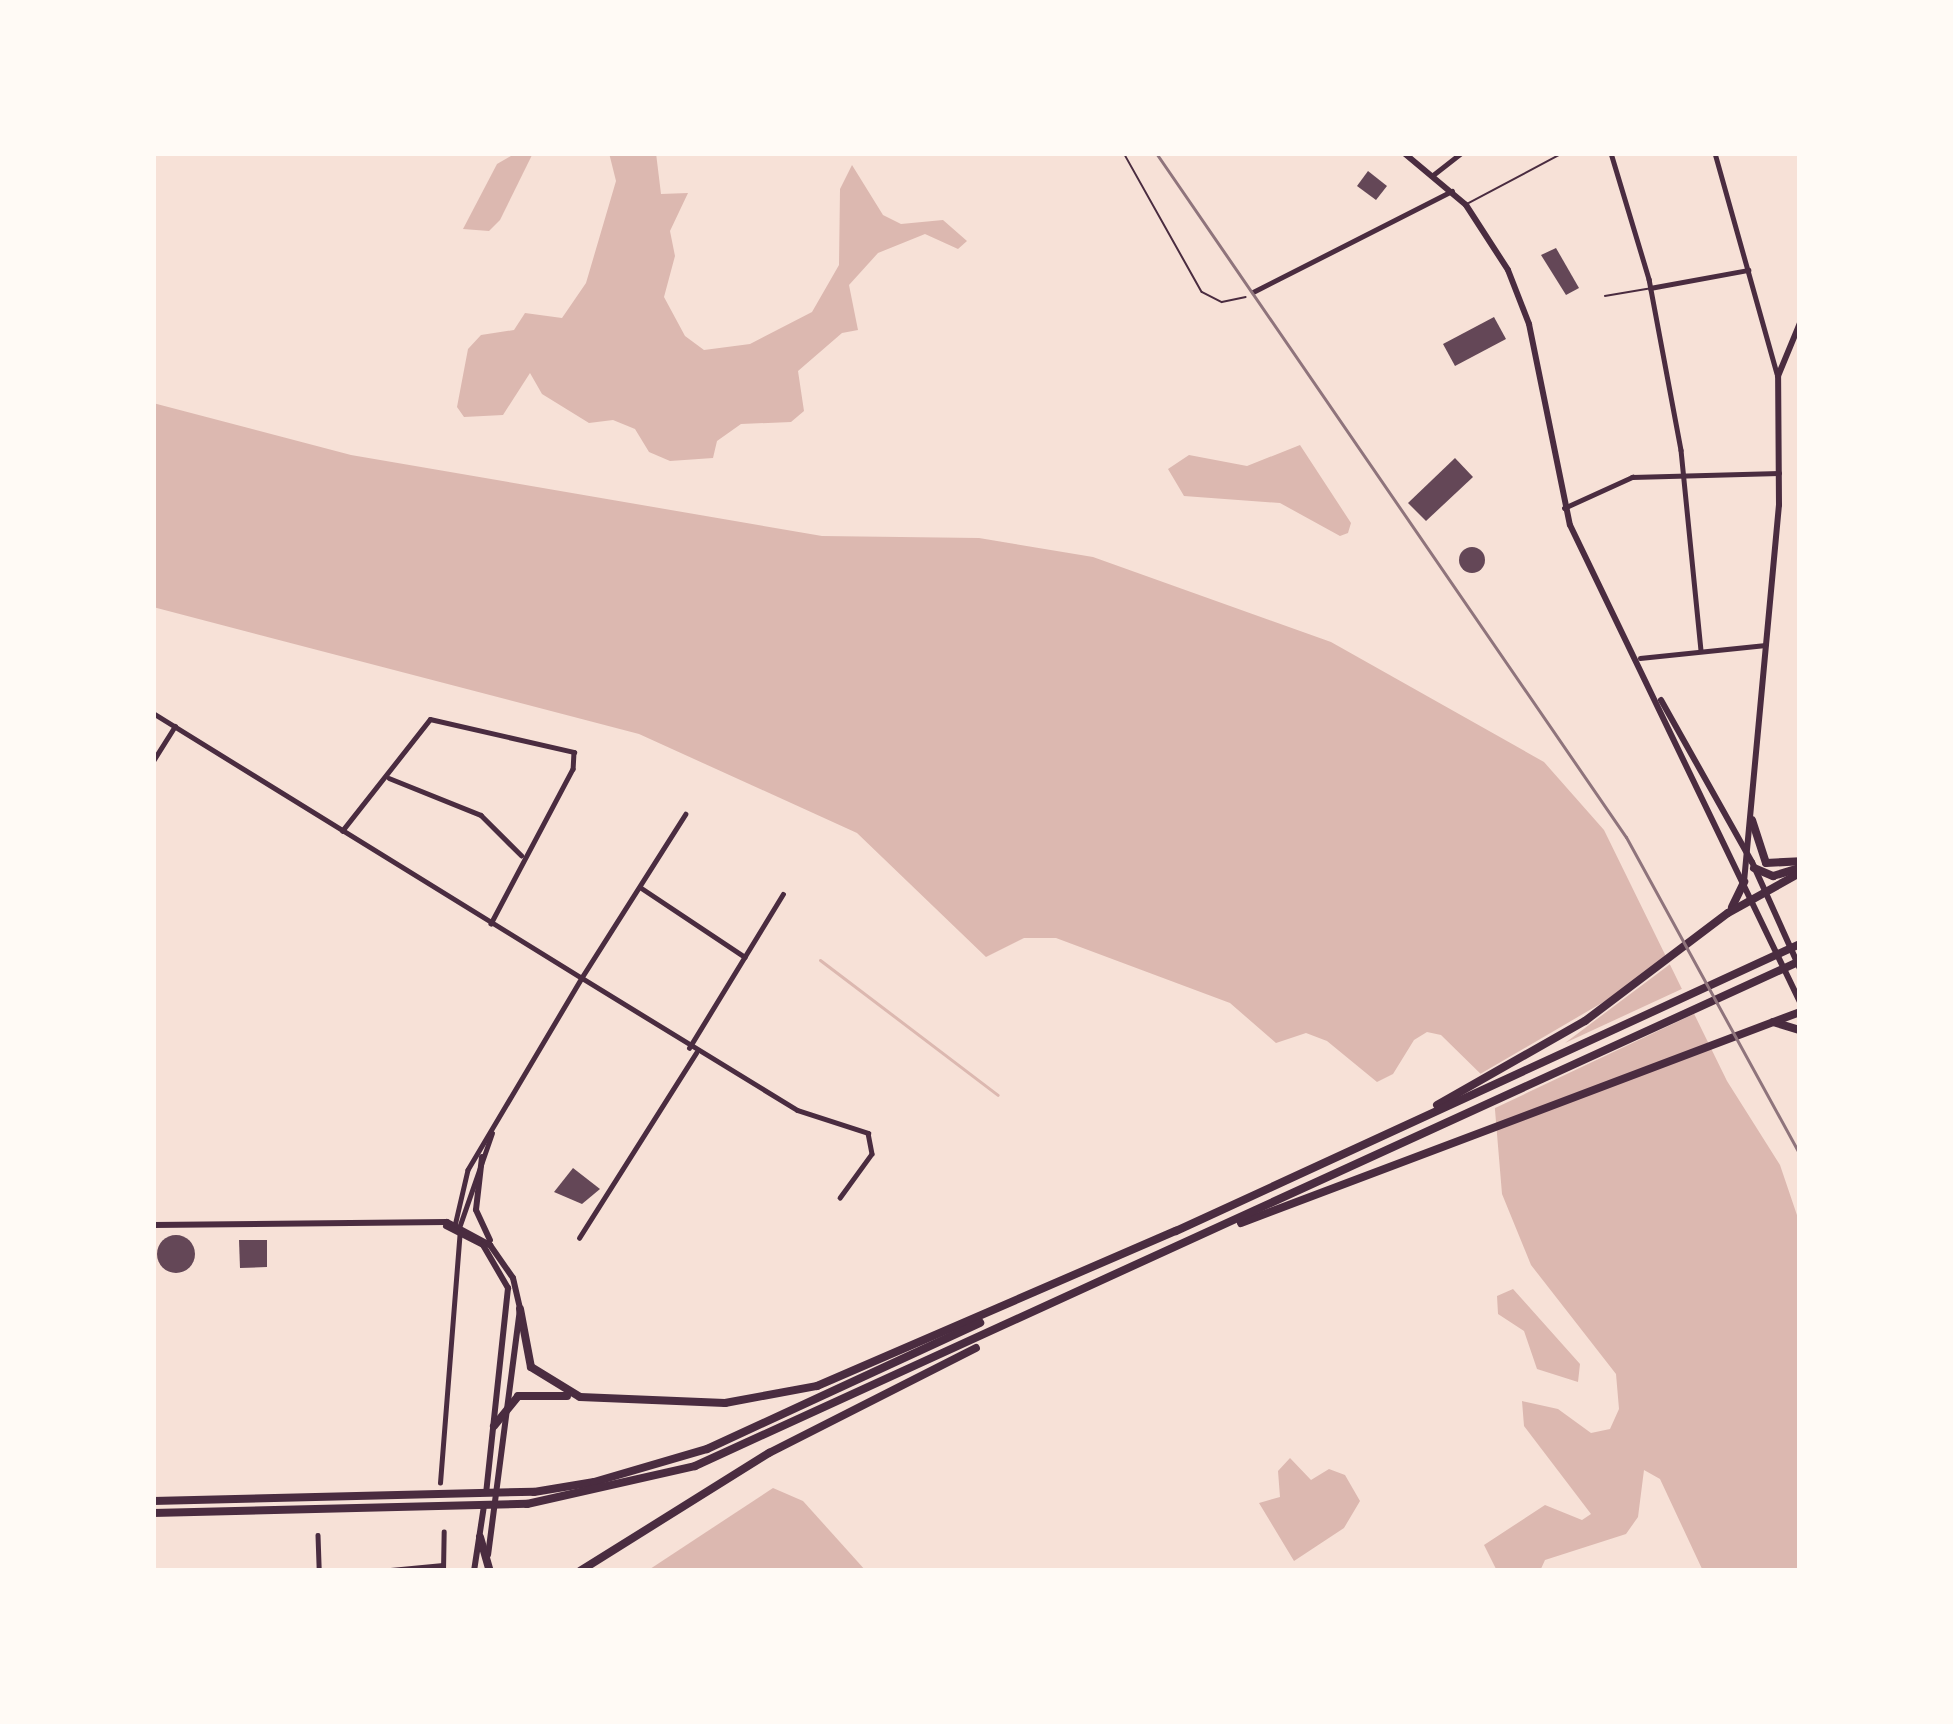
<!DOCTYPE html>
<style>
body{margin:0}
#map{position:relative;width:1953px;height:1724px;overflow:hidden;background:#f7e1d7;font-family:Literata,serif}
div>[style]{position:absolute}
[style*='--x']{left:calc(var(--x)*1px);top:calc(var(--y)*1px);width:calc(var(--w)*1px);rotate:calc(var(--a)*1deg)}
.water>*{inset:0;background:#dcb8b0}
.pier>*{inset:0;background:#f7e1d7}
.stream>*{height:3px;margin:-1.5px;padding:0 1.5px;transform-origin:1.5px;border-radius:1.5px;background:#dcb8b0}
.building>*{inset:0;background:#644757}
.round{border-radius:50%}
.path>*{height:1.5px;margin:-0.75px;padding:0 0.75px;transform-origin:0.75px;border-radius:0.75px;background:#4a2c40}
.service>*{height:1.5px;margin:-0.75px;padding:0 0.75px;transform-origin:0.75px;border-radius:0.75px;background:#4a2c40}
.minor>*{height:4.5px;margin:-2.25px;padding:0 2.25px;transform-origin:2.25px;border-radius:2.25px;background:#4a2c40}
.tertiary>*{height:4.5px;margin:-2.25px;padding:0 2.25px;transform-origin:2.25px;border-radius:2.25px;background:#4a2c40}
.secondary>*{height:6px;margin:-3px;padding:0 3px;transform-origin:3px;border-radius:3px;background:#4a2c40}
.primary>*{height:6px;margin:-3px;padding:0 3px;transform-origin:3px;border-radius:3px;background:#4a2c40}
.motorway>*{height:8px;margin:-4px;padding:0 4px;transform-origin:4px;border-radius:4px;background:#4a2c40}
.rail>*{height:3px;margin:-1.5px;padding:0 1.5px;transform-origin:1.5px;border-radius:1.5px;background:#8f747c}
span{translate:-50% -50%;white-space:nowrap;text-align:center;line-height:1.15;-webkit-text-stroke:10px #fffaf5;paint-order:stroke}
.frame{position:absolute;inset:0;border:156px solid #fffaf5;pointer-events:none}
</style>
<div id="map">
<div class="water">
<div style="clip-path:polygon(516px 153px,533px 153px,500px 220px,489px 231px,463px 229px,497px 164px)"></div>
<div style="clip-path:polygon(609px 153px,656px 153px,661px 194px,688px 193px,670px 231px,675px 256px,664px 297px,685px 336px,704px 350px,750px 344px,812px 312px,839px 265px,840px 189px,852px 165px,883px 215px,901px 224px,943px 220px,967px 241px,958px 249px,925px 234px,878px 253px,849px 285px,858px 330px,842px 333px,798px 371px,804px 411px,791px 422px,741px 424px,717px 441px,713px 458px,670px 461px,649px 452px,635px 429px,613px 420px,589px 423px,542px 394px,530px 373px,503px 415px,464px 417px,457px 407px,468px 349px,481px 335px,514px 330px,525px 313px,562px 318px,586px 283px,616px 181px)"></div>
<div style="clip-path:polygon(153px 403px,351px 455px,822px 536px,979px 538px,1093px 557px,1331px 642px,1544px 762px,1604px 830px,1727px 1081px,1780px 1165px,1800px 1224px,1800px 1571px,1703px 1571px,1660px 1479px,1644px 1470px,1638px 1517px,1626px 1534px,1545px 1560px,1540px 1571px,1497px 1571px,1484px 1545px,1545px 1505px,1582px 1520px,1591px 1514px,1524px 1426px,1522px 1401px,1558px 1409px,1591px 1433px,1610px 1429px,1619px 1409px,1616px 1374px,1531px 1265px,1502px 1194px,1493px 1086px,1441px 1035px,1427px 1032px,1414px 1040px,1393px 1074px,1377px 1082px,1327px 1041px,1306px 1033px,1276px 1043px,1230px 1003px,1056px 938px,1024px 938px,986px 957px,857px 833px,639px 734px,153px 607px)"></div>
<div style="clip-path:polygon(1300px 445px,1351px 523px,1348px 533px,1340px 536px,1280px 503px,1184px 496px,1168px 469px,1189px 455px,1247px 466px)"></div>
<div style="clip-path:polygon(1513px 1289px,1580px 1364px,1578px 1382px,1537px 1369px,1524px 1331px,1498px 1314px,1497px 1296px)"></div>
<div style="clip-path:polygon(1290px 1458px,1311px 1480px,1329px 1469px,1345px 1475px,1360px 1501px,1344px 1528px,1294px 1561px,1259px 1503px,1280px 1497px,1278px 1471px)"></div>
<div style="clip-path:polygon(773px 1488px,803px 1501px,866px 1571px,647px 1571px)"></div>
</div>
<div class="pier">
<div style="clip-path:polygon(1669px 953px,1673px 962px,1565px 1043px,1686px 987px,1698px 1012px,1493px 1109px,1475px 1077px,1624px 990px)"></div>
</div>
<div class="stream">
<div style="--x:820;--y:960;--w:223;--a:37.2"></div>
</div>
<div class="building">
<div style="clip-path:polygon(1368px 171px,1387px 186px,1376px 200px,1357px 186px)"></div>
<div style="clip-path:polygon(1556px 248px,1579px 288px,1566px 295px,1541px 255px)"></div>
<div style="clip-path:polygon(1494px 317px,1506px 339px,1455px 366px,1443px 344px)"></div>
<div style="clip-path:polygon(1455px 458px,1473px 477px,1426px 521px,1408px 503px)"></div>
<div class="round" style="left:1459px;top:547px;width:26px;height:26px"></div>
<div style="clip-path:polygon(573px 1168px,600px 1189px,582px 1204px,554px 1192px)"></div>
<div class="round" style="left:157px;top:1235px;width:38px;height:38px"></div>
<div style="clip-path:polygon(239px 1240px,267px 1240px,267px 1267px,240px 1268px)"></div>
</div>
<div class="path">
<div style="--x:1124;--y:153;--w:159;--a:60.7"></div>
<div style="--x:1202;--y:292;--w:22;--a:27"></div>
<div style="--x:1222;--y:302;--w:24;--a:-12"></div>
</div>
<div class="service">
<div style="--x:1469;--y:203;--w:106;--a:-28"></div>
<div style="--x:1605;--y:296;--w:43;--a:-9.5"></div>
</div>
<div class="minor">
<div style="--x:1611;--y:153;--w:132;--a:73.2"></div>
<div style="--x:1649;--y:279;--w:174;--a:79.4"></div>
<div style="--x:1681;--y:450;--w:201;--a:84.3"></div>
<div style="--x:1715;--y:153;--w:229;--a:74.3"></div>
<div style="--x:1433;--y:175;--w:36;--a:-38"></div>
<div style="--x:1650;--y:288;--w:100;--a:-10.4"></div>
<div style="--x:1253;--y:292;--w:223;--a:-26.9"></div>
<div style="--x:1564;--y:508;--w:75;--a:-24.5"></div>
<div style="--x:1632;--y:477;--w:147;--a:-1.6"></div>
<div style="--x:1640;--y:658;--w:126;--a:-5.9"></div>
<div style="--x:153;--y:761;--w:41;--a:-57.8"></div>
<div style="--x:389;--y:778;--w:99;--a:21.9"></div>
<div style="--x:481;--y:815;--w:57;--a:45"></div>
<div style="--x:686;--y:814;--w:194;--a:122.4"></div>
<div style="--x:582;--y:978;--w:252;--a:31.5"></div>
<div style="--x:797;--y:1110;--w:75;--a:17.9"></div>
<div style="--x:868;--y:1133;--w:21;--a:79"></div>
<div style="--x:872;--y:1154;--w:54;--a:126"></div>
<div style="--x:342;--y:831;--w:142;--a:-51.8"></div>
<div style="--x:430;--y:719;--w:148;--a:12.9"></div>
<div style="--x:574;--y:752;--w:17;--a:93"></div>
<div style="--x:573;--y:769;--w:175;--a:117.9"></div>
<div style="--x:640;--y:887;--w:126;--a:33.7"></div>
<div style="--x:689;--y:1048;--w:180;--a:-58.6"></div>
<div style="--x:579;--y:1238;--w:219;--a:-57.7"></div>
<div style="--x:440;--y:1483;--w:253;--a:-85.5"></div>
<div style="--x:318;--y:1535;--w:36;--a:88"></div>
<div style="--x:380;--y:1571;--w:63;--a:-5.4"></div>
<div style="--x:443;--y:1571;--w:39;--a:-89"></div>
</div>
<div class="tertiary">
<div style="--x:153;--y:713;--w:504;--a:31.7"></div>
<div style="--x:582;--y:978;--w:223;--a:120.7"></div>
<div style="--x:468;--y:1170;--w:57;--a:103.1"></div>
<div style="--x:460;--y:1225;--w:97;--a:-70.8"></div>
</div>
<div class="secondary">
<div style="--x:1744;--y:882;--w:379;--a:-84.7"></div>
<div style="--x:1779;--y:505;--w:129;--a:-90.4"></div>
<div style="--x:1778;--y:376;--w:57;--a:-67.5"></div>
<div style="--x:482;--y:1157;--w:53;--a:96.5"></div>
<div style="--x:476;--y:1210;--w:33;--a:65"></div>
<div style="--x:153;--y:1225;--w:294;--a:-0.6"></div>
<div style="--x:447;--y:1222;--w:49;--a:28.1"></div>
<div style="--x:490;--y:1245;--w:40;--a:55.1"></div>
<div style="--x:513;--y:1278;--w:32;--a:77"></div>
<div style="--x:520;--y:1309;--w:248;--a:97.4"></div>
<div style="--x:446;--y:1226;--w:42;--a:27.2"></div>
<div style="--x:483;--y:1245;--w:50;--a:59.8"></div>
<div style="--x:508;--y:1288;--w:206;--a:96.1"></div>
<div style="--x:474;--y:1571;--w:66;--a:-81.3"></div>
</div>
<div class="primary">
<div style="--x:1404;--y:153;--w:81;--a:40"></div>
<div style="--x:1466;--y:205;--w:77;--a:57.1"></div>
<div style="--x:1508;--y:270;--w:58;--a:68.7"></div>
<div style="--x:1529;--y:324;--w:205;--a:78.5"></div>
<div style="--x:1570;--y:525;--w:530;--a:64.26"></div>
<div style="--x:1661;--y:700;--w:186;--a:60.7"></div>
<div style="--x:1752;--y:862;--w:117;--a:65.8"></div>
</div>
<div class="motorway">
<div style="--x:1752;--y:820;--w:45;--a:72"></div>
<div style="--x:1766;--y:863;--w:34;--a:-3"></div>
<div style="--x:1754;--y:868;--w:21;--a:23"></div>
<div style="--x:1773;--y:876;--w:28;--a:-17"></div>
<div style="--x:1732;--y:907;--w:28;--a:-64"></div>
<div style="--x:1773;--y:1022;--w:28;--a:17"></div>
<div style="--x:1437;--y:1105;--w:170;--a:-29.6"></div>
<div style="--x:1585;--y:1021;--w:179;--a:-37.1"></div>
<div style="--x:1728;--y:913;--w:82;--a:-29.1"></div>
<div style="--x:1241;--y:1223;--w:597;--a:-20.68"></div>
<div style="--x:520;--y:1309;--w:59;--a:79.3"></div>
<div style="--x:531;--y:1367;--w:57;--a:31.5"></div>
<div style="--x:580;--y:1397;--w:145;--a:2.4"></div>
<div style="--x:725;--y:1403;--w:94;--a:-10.5"></div>
<div style="--x:817;--y:1386;--w:391;--a:-23.4"></div>
<div style="--x:1176;--y:1231;--w:687;--a:-24.7"></div>
<div style="--x:494;--y:1426;--w:38;--a:-51"></div>
<div style="--x:518;--y:1396;--w:49;--a:0"></div>
<div style="--x:153;--y:1501;--w:381;--a:-1.4"></div>
<div style="--x:534;--y:1492;--w:61;--a:-9.5"></div>
<div style="--x:594;--y:1482;--w:118;--a:-16.3"></div>
<div style="--x:707;--y:1449;--w:301;--a:-24.8"></div>
<div style="--x:153;--y:1513;--w:374;--a:-1.4"></div>
<div style="--x:527;--y:1504;--w:172;--a:-12.7"></div>
<div style="--x:695;--y:1466;--w:1215;--a:-24.56"></div>
<div style="--x:480;--y:1537;--w:35;--a:74"></div>
<div style="--x:580;--y:1571;--w:223;--a:-32"></div>
<div style="--x:769;--y:1453;--w:232;--a:-26.9"></div>
</div>
<div class="rail">
<div style="--x:1156;--y:153;--w:830;--a:55.51"></div>
<div style="--x:1626;--y:837;--w:362;--a:61.3"></div>
</div>
<div class="frame"></div>
</div>
